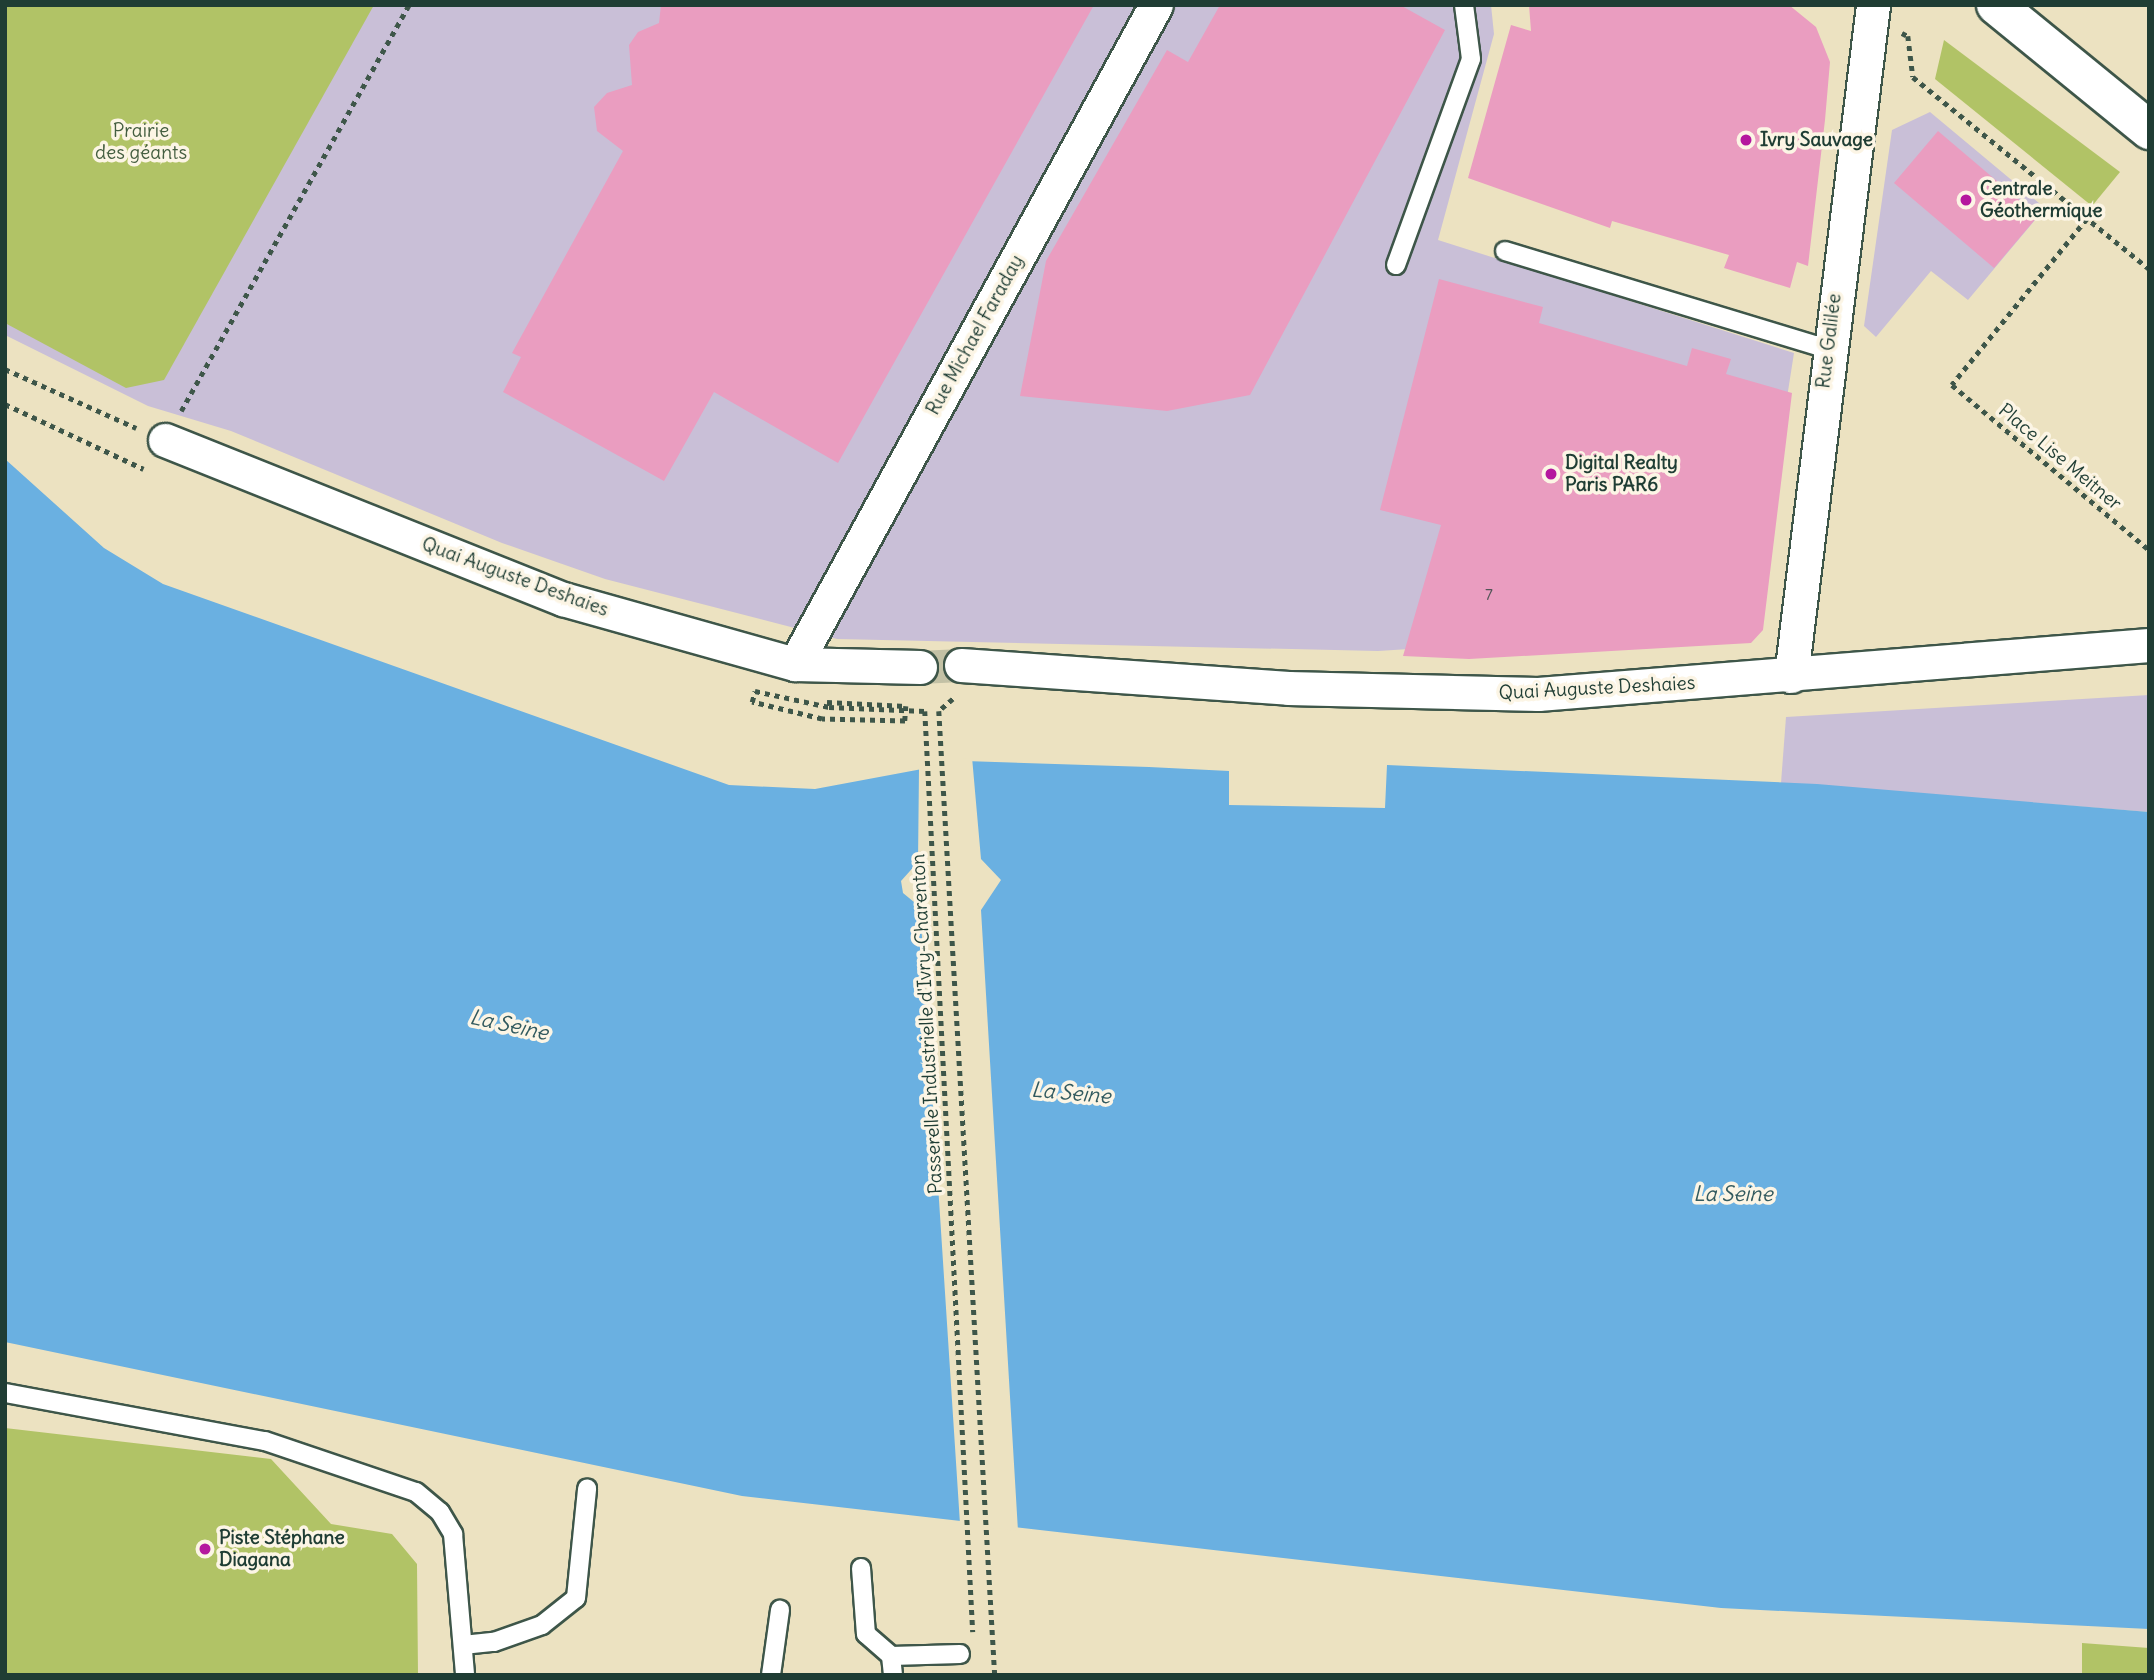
<!DOCTYPE html>
<meta charset="utf-8">
<style>
body{margin:0}
#map{position:relative;width:2154px;height:1680px;overflow:hidden;background:#ece2c1;font-family:Delius,sans-serif}
div>[style]{position:absolute}
[style*='--x']{left:calc(var(--x)*1px);top:calc(var(--y)*1px);width:calc(var(--w)*1px);rotate:calc(var(--a)*1deg)}
.industrial>*{inset:0;background:#c9bfd7}
.green>*{inset:0;background:#b1c366}
.water>*{inset:0;background:#6ab0e1}
.pier>*{inset:0;background:#ece2c1}
.building>*{inset:0;background:#ea9dc0}
.street-tunnel>*{height:33px;margin-top:-16.5px;transform-origin:0;background:repeating-linear-gradient(90deg,#c3c1a5 0 33px,transparent 0 50px)}
.path>*{height:4.5px;margin-top:-2.25px;transform-origin:0;background:repeating-linear-gradient(90deg,#3e5649 0 5px,transparent 0 10px)}
.roads{filter:drop-shadow(2px 0 #3e5649) drop-shadow(-2px 0 #3e5649) drop-shadow(0 2px #3e5649) drop-shadow(0 -2px #3e5649)}
.lane>*{height:18px;margin:-9px;padding:0 9px;transform-origin:9px;border-radius:9px;background:#fff}
.street>*{height:33px;margin:-16.5px;padding:0 16.5px;transform-origin:16.5px;border-radius:16.5px;background:#fff}
.primary>*{height:38px;margin:-19px;padding:0 19px;transform-origin:19px;border-radius:19px;background:#fff}
.path-bridge>*{height:4.5px;margin-top:-2.25px;transform-origin:0;background:repeating-linear-gradient(90deg,#3e5649 0 5px,transparent 0 10px)}
.dots>*{width:19px;height:19px;translate:-50% -50%;box-sizing:border-box;border:4px solid #fcf5e5;border-radius:50%}
span{translate:-50% -50%;white-space:nowrap;text-align:center;line-height:1.15;-webkit-text-stroke:7px #fcf5e5;paint-order:stroke}
.number-label{font-size:16px;color:#525557}
.number-label span{-webkit-text-stroke-width:0}
.park-label{font-size:19px;color:#445e40}
.poi-label{font-size:19px;color:#1f3d34;font-weight:700}
.left{translate:0 -50%;text-align:left}
.street-label{font-size:19px;color:#1f3d34}
.water-label{font-size:21px;color:#325a5f;font-style:italic}
.frame{position:absolute;inset:0;border:7px solid #1f3d34;pointer-events:none}
</style>
<div id="map">
<div class="industrial">
<div style="clip-path:polygon(5px 5px,1491px 5px,1494px 34px,1438px 240px,1794px 353px,1751px 627px,1378px 651px,837px 639px,605px 579px,502px 543px,231px 431px,148px 406px,5px 335px)"></div>
<div style="clip-path:polygon(1930px 112px,2045px 208px,1968px 300px,1931px 271px,1876px 337px,1864px 326px,1892px 130px)"></div>
<div style="clip-path:polygon(2149px 695px,2149px 812px,1781px 783px,1786px 717px)"></div>
</div>
<div class="green">
<div style="clip-path:polygon(5px 5px,374px 5px,164px 380px,126px 388px,5px 323px)"></div>
<div style="clip-path:polygon(1944px 40px,2120px 172px,2092px 206px,1935px 79px)"></div>
<div style="clip-path:polygon(5px 1428px,271px 1459px,331px 1524px,392px 1534px,417px 1564px,418px 1675px,5px 1675px)"></div>
<div style="clip-path:polygon(2082px 1643px,2149px 1648px,2149px 1675px,2082px 1675px)"></div>
</div>
<div class="water">
<div style="clip-path:polygon(5px 459px,104px 548px,163px 584px,729px 785px,815px 789px,965px 761px,1149px 767px,1229px 771px,1229px 805px,1385px 808px,1387px 765px,1817px 784px,2149px 812px,2149px 1629px,1721px 1608px,742px 1496px,5px 1342px)"></div>
</div>
<div class="pier">
<div style="clip-path:polygon(972px 757px,981px 859px,1001px 880px,981px 910px,1018px 1531px,960px 1524px,920px 907px,903px 893px,901px 881px,918px 862px,919px 768px)"></div>
</div>
<div class="building">
<div style="clip-path:polygon(661px 5px,1094px 5px,838px 463px,714px 392px,664px 481px,503px 392px,521px 357px,512px 353px,623px 151px,597px 131px,594px 107px,607px 93px,632px 85px,629px 45px,638px 32px,659px 23px)"></div>
<div style="clip-path:polygon(1220px 5px,1400px 5px,1445px 30px,1250px 395px,1167px 411px,1020px 396px,1046px 261px,1167px 50px,1188px 62px)"></div>
<div style="clip-path:polygon(1529px 5px,1789px 5px,1816px 27px,1830px 62px,1825px 120px,1808px 266px,1797px 262px,1790px 288px,1724px 268px,1729px 255px,1612px 221px,1610px 228px,1468px 178px,1511px 25px,1531px 31px)"></div>
<div style="clip-path:polygon(1938px 131px,2038px 216px,1994px 268px,1894px 183px)"></div>
<div style="clip-path:polygon(1439px 279px,1543px 307px,1539px 323px,1687px 366px,1692px 348px,1731px 359px,1726px 374px,1792px 393px,1763px 630px,1751px 643px,1469px 659px,1403px 656px,1441px 525px,1380px 510px)"></div>
</div>
<div class="street-tunnel">
<div style="--x:920;--y:667;--w:41;--a:-2.8"></div>
</div>
<div class="path">
<div style="--x:1902;--y:33;--w:7;--a:27"></div>
<div style="--x:1908;--y:36;--w:41;--a:83"></div>
<div style="--x:1913;--y:77;--w:304;--a:39.1"></div>
<div style="--x:2087;--y:219;--w:214;--a:129.1"></div>
<div style="--x:1952;--y:385;--w:257;--a:39.9"></div>
<div style="--x:5;--y:369;--w:144;--a:24.2"></div>
<div style="--x:5;--y:404;--w:153;--a:25.1"></div>
<div style="--x:181;--y:411;--w:466;--a:-60.7"></div>
<div style="--x:953;--y:699;--w:18;--a:139"></div>
<div style="--x:939;--y:711;--w:966;--a:86.68"></div>
<div style="--x:827;--y:702;--w:79;--a:2.9"></div>
<div style="--x:906;--y:706;--w:15;--a:94"></div>
<div style="--x:925;--y:711;--w:922;--a:87.02"></div>
</div>
<div class="roads">
<div class="lane">
<div style="--x:1505;--y:251;--w:338;--a:16.9"></div>
<div style="--x:1396;--y:265;--w:219;--a:-70"></div>
<div style="--x:1471;--y:59;--w:54;--a:-97.4"></div>
<div style="--x:5;--y:1393;--w:264;--a:10.5"></div>
<div style="--x:265;--y:1441;--w:159;--a:18.7"></div>
<div style="--x:416;--y:1492;--w:31;--a:40"></div>
<div style="--x:440;--y:1512;--w:26;--a:59"></div>
<div style="--x:453;--y:1534;--w:142;--a:85.1"></div>
<div style="--x:861;--y:1568;--w:66;--a:85.7"></div>
<div style="--x:866;--y:1634;--w:33;--a:41"></div>
<div style="--x:891;--y:1656;--w:19;--a:84"></div>
<div style="--x:463;--y:1645;--w:31;--a:-6"></div>
<div style="--x:494;--y:1642;--w:51;--a:-19.5"></div>
<div style="--x:542;--y:1625;--w:43;--a:-38.5"></div>
<div style="--x:576;--y:1598;--w:110;--a:-84.2"></div>
<div style="--x:891;--y:1656;--w:69;--a:-1.7"></div>
<div style="--x:771;--y:1675;--w:66;--a:-82.1"></div>
</div>
<div class="street">
<div style="--x:165;--y:440;--w:429;--a:21.8"></div>
<div style="--x:563;--y:599;--w:241;--a:15.7"></div>
<div style="--x:795;--y:664;--w:125;--a:1.4"></div>
<div style="--x:795;--y:664;--w:751;--a:-61.29"></div>
<div style="--x:961;--y:665;--w:328;--a:4"></div>
<div style="--x:1288;--y:688;--w:250;--a:1.4"></div>
<div style="--x:1538;--y:694;--w:613;--a:-4.59"></div>
<div style="--x:1791;--y:676;--w:676;--a:-83.03"></div>
</div>
<div class="primary">
<div style="--x:1996;--y:5;--w:198;--a:39.2"></div>
</div>
</div>
<div class="path-bridge">
<div style="--x:905;--y:721;--w:83;--a:-178.6"></div>
<div style="--x:822;--y:719;--w:72;--a:-166.3"></div>
<div style="--x:752;--y:702;--w:11;--a:-75"></div>
<div style="--x:755;--y:691;--w:76;--a:12.2"></div>
<div style="--x:829;--y:707;--w:96;--a:2.4"></div>
</div>
<div class="dots">
<div style="left:1746px;top:140px;background:#b5179e"></div>
<div style="left:1966px;top:200px;background:#b5179e"></div>
<div style="left:1551px;top:474px;background:#b5179e"></div>
<div style="left:205px;top:1549px;background:#b5179e"></div>
</div>
<div class="number-label">
<span style="left:1489px;top:594px">7</span>
</div>
<div class="park-label">
<span style="left:141px;top:142px">Prairie<br>des géants</span>
</div>
<div class="poi-label">
<span class="left" style="left:1760px;top:140px">Ivry Sauvage</span>
<span class="left" style="left:1980px;top:200px">Centrale<br>Géothermique</span>
<span class="left" style="left:1565px;top:474px">Digital Realty<br>Paris PAR6</span>
<span class="left" style="left:219px;top:1549px">Piste Stéphane<br>Diagana</span>
</div>
<div class="street-label">
<span style="left:975px;top:335px;rotate:-61deg">Rue Michael Faraday</span>
<span style="left:1829px;top:341px;rotate:-83deg">Rue Galilée</span>
<span style="left:2060px;top:457px;rotate:40deg">Place Lise Meitner</span>
<span style="left:515px;top:577px;rotate:20deg">Quai Auguste Deshaies</span>
<span style="left:1597px;top:688px;rotate:-3deg">Quai Auguste Deshaies</span>
<span style="left:927px;top:1024px;rotate:-93deg">Passerelle Industrielle d'Ivry-Charenton</span>
</div>
<div class="water-label">
<span style="left:509px;top:1025px;rotate:12deg">La Seine</span>
<span style="left:1071px;top:1093px;rotate:5deg">La Seine</span>
<span style="left:1733px;top:1194px">La Seine</span>
</div>
<div class="frame"></div>
</div>
